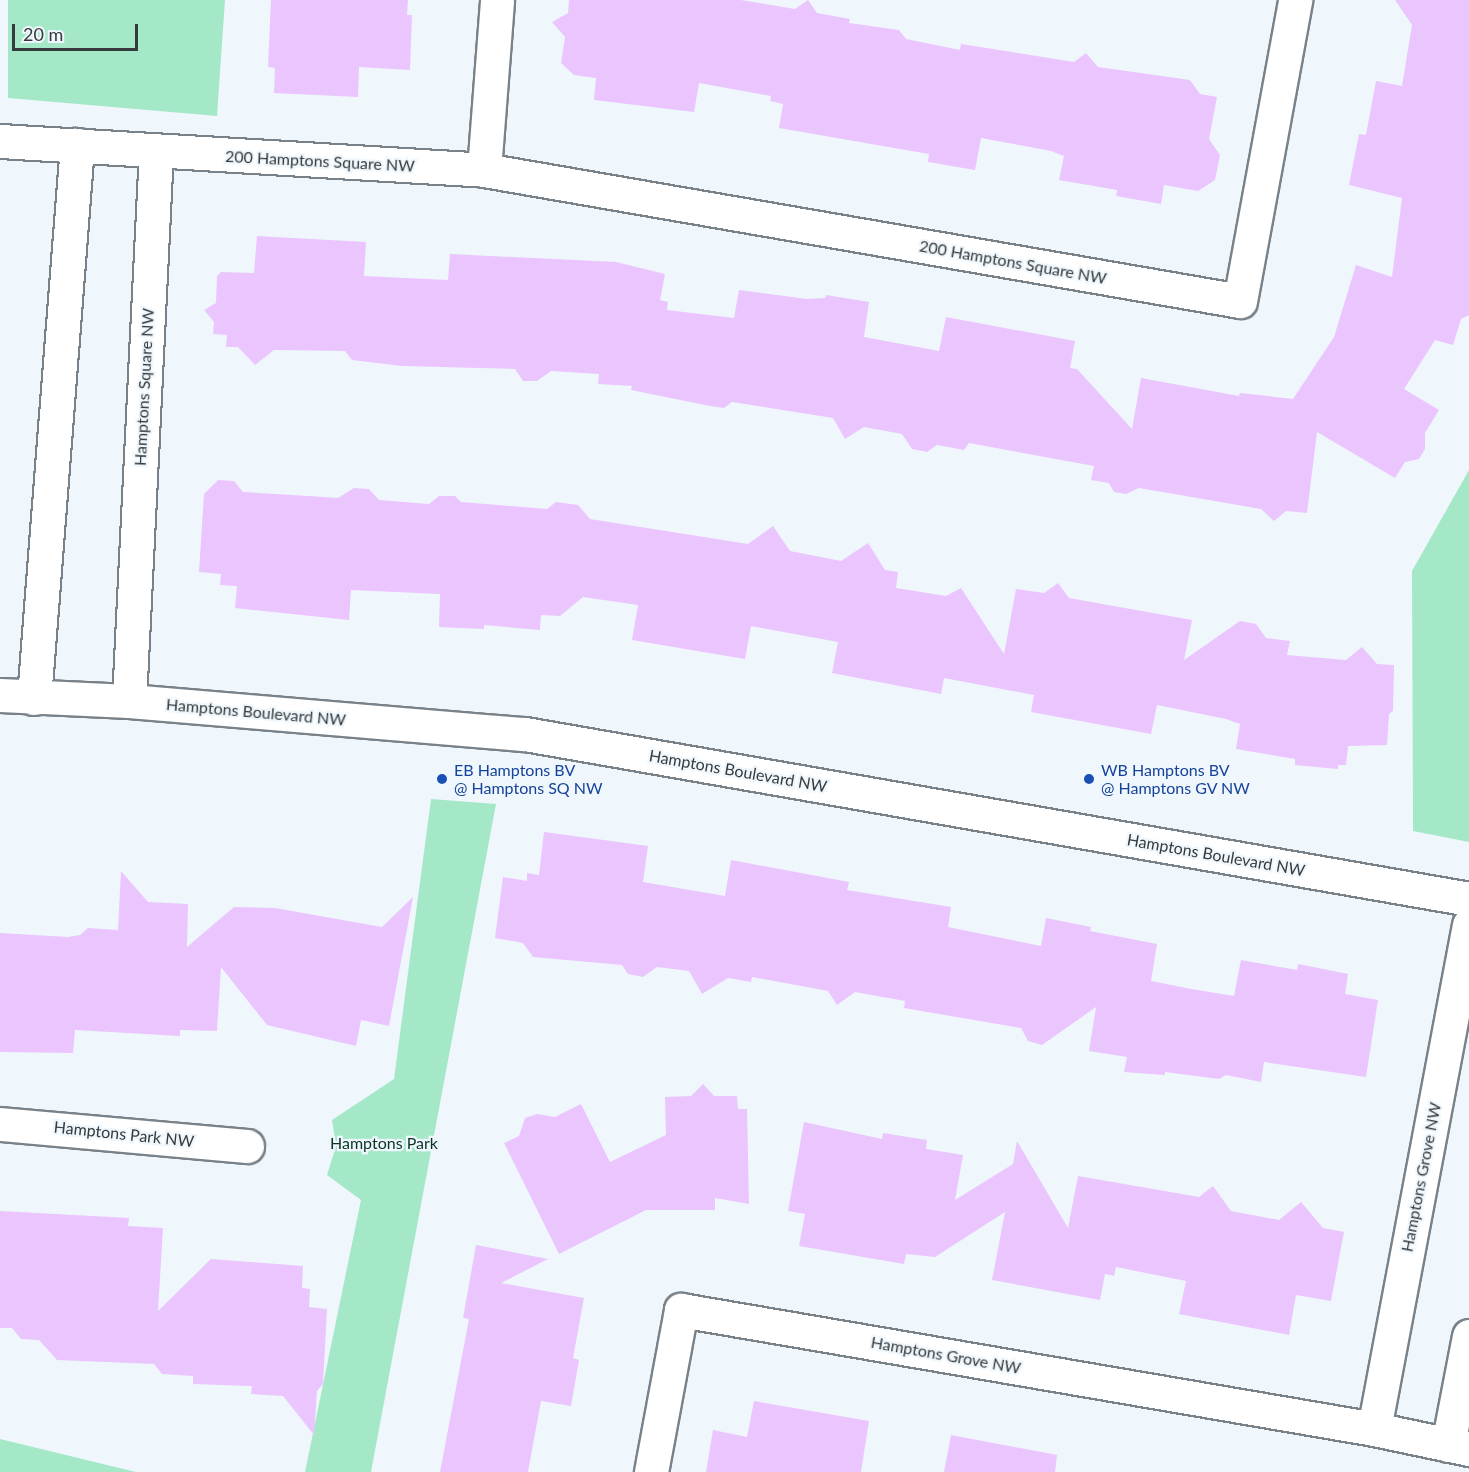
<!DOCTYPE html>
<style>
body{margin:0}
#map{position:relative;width:1469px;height:1472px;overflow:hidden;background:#eff7fd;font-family:Lato,sans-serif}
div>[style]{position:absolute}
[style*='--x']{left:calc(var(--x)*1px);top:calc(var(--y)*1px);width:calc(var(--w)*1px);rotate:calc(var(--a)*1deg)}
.green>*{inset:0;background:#a5e8c8}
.building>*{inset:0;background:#ebc5fe}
.roads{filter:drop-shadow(2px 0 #798289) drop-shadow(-2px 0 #798289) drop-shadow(0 2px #798289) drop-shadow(0 -2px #798289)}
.minor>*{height:33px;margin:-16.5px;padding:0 16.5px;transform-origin:16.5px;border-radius:16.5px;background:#fff}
.tertiary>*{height:33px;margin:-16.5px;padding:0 16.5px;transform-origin:16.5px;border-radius:16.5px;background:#fff}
.dots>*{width:16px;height:16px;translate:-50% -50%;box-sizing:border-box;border:3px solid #eff7fd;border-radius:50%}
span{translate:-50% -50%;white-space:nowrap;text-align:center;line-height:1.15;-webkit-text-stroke:4.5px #eff7fd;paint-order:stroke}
.street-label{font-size:16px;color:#363a3c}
.transit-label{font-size:16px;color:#164399}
.left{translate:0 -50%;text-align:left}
.park-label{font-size:16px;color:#093424}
.scale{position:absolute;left:12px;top:24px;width:126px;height:27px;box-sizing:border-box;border:3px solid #363a3c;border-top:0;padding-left:8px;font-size:18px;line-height:21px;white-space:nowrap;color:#363a3c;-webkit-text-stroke:4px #eff7fd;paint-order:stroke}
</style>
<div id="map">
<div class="green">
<div style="clip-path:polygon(8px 0,225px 0,217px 116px,8px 98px)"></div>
<div style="clip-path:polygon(1469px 470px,1469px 842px,1413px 831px,1412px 571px)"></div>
<div style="clip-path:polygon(431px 799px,496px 804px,371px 1472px,305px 1472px,361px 1200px,327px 1175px,336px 1146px,332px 1120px,394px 1079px)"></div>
<div style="clip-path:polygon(0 1439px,136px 1472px,0 1472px)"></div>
</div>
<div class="building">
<div style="clip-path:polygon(271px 0,408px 0,407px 15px,412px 15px,410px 70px,359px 67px,358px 97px,274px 93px,275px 68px,268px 67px)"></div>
<div style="clip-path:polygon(569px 0,741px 0,795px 9px,808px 0,817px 13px,850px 19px,849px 23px,899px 30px,906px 39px,960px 50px,961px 44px,1074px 62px,1086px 53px,1098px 67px,1190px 80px,1200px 94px,1217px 97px,1209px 139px,1220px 155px,1215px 180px,1198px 191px,1164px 185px,1161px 204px,1116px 196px,1117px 190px,1059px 180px,1064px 156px,1051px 151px,981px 138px,975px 170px,928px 162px,929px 154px,779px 128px,783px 104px,770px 101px,771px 96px,699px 83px,694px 112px,594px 100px,596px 78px,574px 75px,561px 63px,565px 37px,552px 22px,568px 13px)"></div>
<div style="clip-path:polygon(1395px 0,1469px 0,1469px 315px,1461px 319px,1453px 345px,1435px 340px,1404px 389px,1439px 410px,1425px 433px,1425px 449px,1419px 459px,1405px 462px,1395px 478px,1317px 432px,1307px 513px,1286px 511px,1274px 521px,1261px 509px,1139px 488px,1126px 494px,1114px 492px,1109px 483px,1091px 480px,1094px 466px,969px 443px,964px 450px,937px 445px,927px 452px,912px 449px,902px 434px,864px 427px,845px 439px,833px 418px,732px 402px,724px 408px,710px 406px,631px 390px,632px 386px,598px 384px,599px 374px,551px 371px,537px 381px,523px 381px,515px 369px,402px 366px,352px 360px,345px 351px,274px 350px,255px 365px,238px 347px,226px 347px,227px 335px,213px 334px,214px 322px,204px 310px,216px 303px,217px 276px,221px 272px,254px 273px,257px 236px,366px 242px,364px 276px,448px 280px,450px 254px,616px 262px,665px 274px,660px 300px,668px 302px,667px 310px,734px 318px,739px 290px,807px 299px,825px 298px,826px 295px,869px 302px,864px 337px,939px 351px,946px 317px,1075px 341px,1070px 368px,1077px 369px,1132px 429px,1141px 378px,1239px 396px,1240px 393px,1293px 399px,1334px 337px,1356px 265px,1392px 277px,1402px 198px,1349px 185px,1359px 134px,1366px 135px,1376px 81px,1402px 86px,1412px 25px)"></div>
<div style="clip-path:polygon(218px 480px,234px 481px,243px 492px,308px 496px,338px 498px,354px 488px,369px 489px,379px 500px,429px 504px,439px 496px,455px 496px,461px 502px,547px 509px,556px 502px,578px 505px,590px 519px,748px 544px,773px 526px,790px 551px,841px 561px,868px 543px,885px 570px,898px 572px,896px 588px,946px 596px,961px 588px,1004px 654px,1016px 589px,1044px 593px,1058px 583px,1069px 598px,1192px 620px,1184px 660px,1240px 621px,1256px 624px,1266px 638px,1290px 641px,1287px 655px,1346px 660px,1362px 647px,1377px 664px,1394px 665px,1393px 711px,1389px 714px,1387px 745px,1348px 746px,1346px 765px,1338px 765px,1338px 769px,1295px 765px,1295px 759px,1236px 749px,1240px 724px,1226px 719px,1157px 705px,1151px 734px,1031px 712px,1034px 695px,944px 678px,941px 694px,832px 673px,838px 642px,751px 626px,745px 659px,632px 640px,638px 605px,583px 597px,560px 616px,541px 615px,540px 630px,484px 625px,484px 629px,439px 627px,440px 594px,351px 590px,349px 620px,235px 608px,237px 586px,220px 585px,221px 574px,199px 572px,204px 494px)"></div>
<div style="clip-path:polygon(544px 832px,648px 846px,643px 882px,725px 896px,731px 860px,849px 882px,847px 890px,951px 907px,948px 927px,1041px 946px,1046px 918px,1091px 927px,1090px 931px,1157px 944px,1151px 981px,1191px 989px,1234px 996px,1241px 960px,1297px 970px,1298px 964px,1348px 974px,1345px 994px,1378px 1000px,1366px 1077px,1264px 1062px,1261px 1082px,1226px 1075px,1219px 1079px,1165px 1072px,1165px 1075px,1124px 1072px,1127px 1057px,1089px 1051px,1096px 1007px,1042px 1045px,1028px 1041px,1021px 1028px,904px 1008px,905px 1001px,855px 992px,837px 1005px,828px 991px,752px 977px,751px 982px,728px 978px,702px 994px,689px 971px,657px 967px,643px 977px,628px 974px,622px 965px,533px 957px,523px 943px,495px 938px,503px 877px,527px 881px,527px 873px,539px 875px)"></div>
<div style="clip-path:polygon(121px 871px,148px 902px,188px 904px,187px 947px,234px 907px,275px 908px,382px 927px,413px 897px,389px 1026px,361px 1020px,356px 1046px,267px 1025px,221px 967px,217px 1031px,180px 1030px,180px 1036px,75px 1030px,73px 1053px,0 1052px,0 933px,68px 937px,80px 935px,88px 928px,118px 930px)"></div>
<div style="clip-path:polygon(703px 1084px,714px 1096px,737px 1096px,738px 1109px,747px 1109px,749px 1204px,715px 1198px,715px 1210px,646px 1210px,559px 1254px,504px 1143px,519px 1136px,525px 1118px,537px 1114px,555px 1117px,581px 1104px,610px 1162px,666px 1135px,665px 1097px,691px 1096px)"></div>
<div style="clip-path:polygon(804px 1122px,882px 1139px,883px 1133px,927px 1140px,926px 1149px,963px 1155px,955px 1200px,1013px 1164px,1017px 1141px,1068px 1228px,1078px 1176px,1199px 1197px,1213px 1186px,1231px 1211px,1279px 1220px,1301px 1202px,1323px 1228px,1344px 1232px,1331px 1301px,1296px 1295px,1289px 1335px,1179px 1314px,1186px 1281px,1116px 1267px,1114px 1276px,1105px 1274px,1100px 1300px,992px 1280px,1005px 1212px,935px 1257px,906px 1254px,904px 1264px,799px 1246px,805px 1214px,788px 1211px)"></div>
<div style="clip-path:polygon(0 1211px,129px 1218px,128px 1226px,163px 1228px,158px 1311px,211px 1259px,303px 1266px,302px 1288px,310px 1289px,309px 1307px,327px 1309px,323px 1384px,317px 1391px,314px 1435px,283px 1396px,251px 1394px,252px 1386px,193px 1384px,193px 1376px,162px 1374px,154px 1364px,57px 1360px,39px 1340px,21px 1339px,12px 1328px,0 1328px)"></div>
<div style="clip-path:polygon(476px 1245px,548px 1259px,501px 1283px,584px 1298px,573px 1358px,579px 1360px,571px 1406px,541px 1401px,528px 1472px,440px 1472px,469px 1319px,463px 1318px)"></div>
<div style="clip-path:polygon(754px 1401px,869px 1421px,861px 1472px,706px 1472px,713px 1430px,747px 1437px)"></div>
<div style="clip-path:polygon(951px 1435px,1057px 1455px,1055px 1472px,944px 1472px)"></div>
</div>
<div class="roads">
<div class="minor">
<div style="--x:0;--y:141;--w:485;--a:3.4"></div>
<div style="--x:484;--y:170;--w:767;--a:9.83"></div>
<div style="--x:1240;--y:301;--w:306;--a:-79.6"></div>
<div style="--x:484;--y:170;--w:170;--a:-85.6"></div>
<div style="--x:34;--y:698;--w:555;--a:-85.55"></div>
<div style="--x:129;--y:701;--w:551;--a:-87.19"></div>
<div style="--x:0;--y:1124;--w:248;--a:5.1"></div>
<div style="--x:1374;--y:1429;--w:513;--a:-79.33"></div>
<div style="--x:1448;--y:1445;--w:111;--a:-79.1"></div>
<div style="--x:651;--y:1472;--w:165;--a:-79.5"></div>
<div style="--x:681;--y:1310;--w:703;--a:9.74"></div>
<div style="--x:1374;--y:1429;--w:97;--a:11.9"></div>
</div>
<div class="tertiary">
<div style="--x:0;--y:695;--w:129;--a:2.7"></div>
<div style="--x:129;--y:701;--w:397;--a:4.8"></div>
<div style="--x:525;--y:734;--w:958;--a:9.91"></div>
</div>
</div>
<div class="dots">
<div style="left:442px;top:779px;background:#1a4fb4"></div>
<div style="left:1089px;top:779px;background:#1a4fb4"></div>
</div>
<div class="street-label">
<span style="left:320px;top:161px;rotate:3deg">200 Hamptons Square NW</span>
<span style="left:1013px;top:262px;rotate:10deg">200 Hamptons Square NW</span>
<span style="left:144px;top:387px;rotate:-87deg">Hamptons Square NW</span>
<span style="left:256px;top:712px;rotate:5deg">Hamptons Boulevard NW</span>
<span style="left:738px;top:771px;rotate:10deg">Hamptons Boulevard NW</span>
<span style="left:1216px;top:855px;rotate:10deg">Hamptons Boulevard NW</span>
<span style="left:124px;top:1134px;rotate:6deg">Hamptons Park NW</span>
<span style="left:1421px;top:1177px;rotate:-79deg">Hamptons Grove NW</span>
<span style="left:946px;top:1355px;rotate:10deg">Hamptons Grove NW</span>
</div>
<div class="transit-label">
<span class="left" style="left:454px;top:779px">EB Hamptons BV<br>@ Hamptons SQ NW</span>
<span class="left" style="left:1101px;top:779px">WB Hamptons BV<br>@ Hamptons GV NW</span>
</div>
<div class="park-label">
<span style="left:384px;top:1143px">Hamptons Park</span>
</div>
<div class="scale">20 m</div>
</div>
